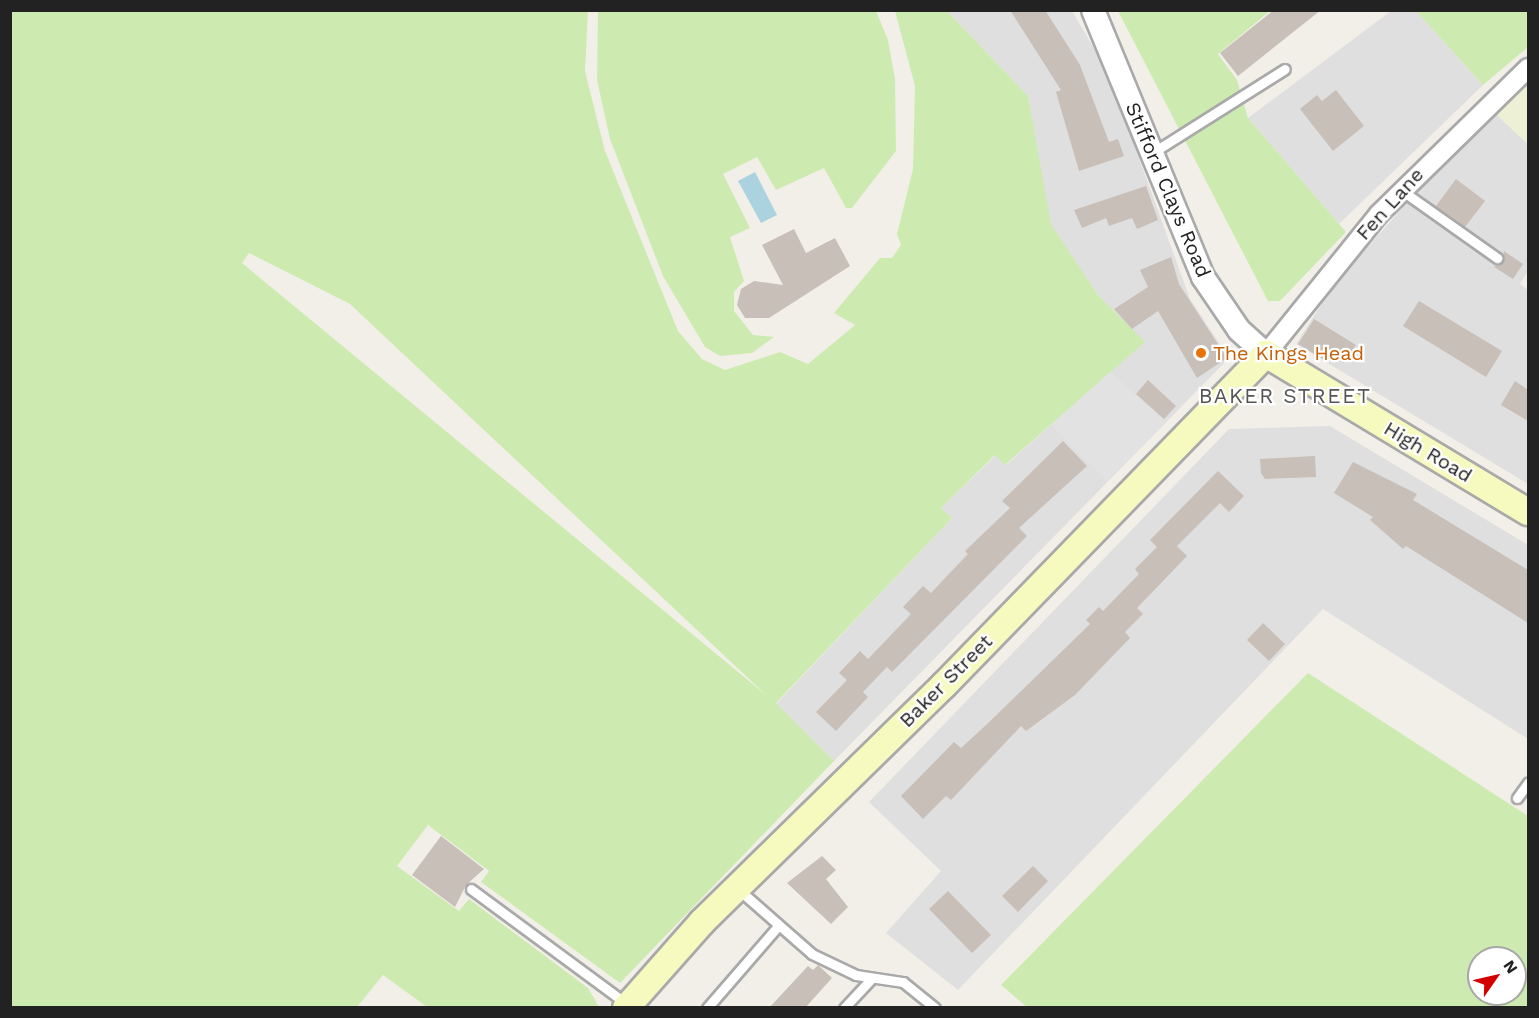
<!DOCTYPE html>
<style>
body{margin:0}
#map{position:relative;width:1539px;height:1018px;overflow:hidden;background:#f2efe9;font-family:"Work Sans",sans-serif}
div>[style]{position:absolute}
[style*='--x']{left:calc(var(--x)*1px);top:calc(var(--y)*1px);width:calc(var(--w)*1px);rotate:calc(var(--a)*1deg)}
.residential>*{inset:0;background:#e0dfdf}
.farmland>*{inset:0;background:#eef0d5}
.grass>*{inset:0;background:#cdebb0}
.parking>*{inset:0;background:#e2e2e2}
.water>*{inset:0;background:#aad3df}
.building>*{inset:0;background:#c7bfb8}
.roads{filter:drop-shadow(2px 0 #a9a9a9) drop-shadow(-2px 0 #a9a9a9) drop-shadow(0 2px #a9a9a9) drop-shadow(0 -2px #a9a9a9)}
.service>*{height:9px;margin:-4.5px;padding:0 4.5px;transform-origin:4.5px;border-radius:4.5px;background:#fff}
.minor>*{height:18px;margin:-9px;padding:0 9px;transform-origin:9px;border-radius:9px;background:#fff}
.tertiary>*{height:22px;margin:-11px;padding:0 11px;transform-origin:11px;border-radius:11px;background:#fff}
.secondary>*{height:26px;margin:-13px;padding:0 13px;transform-origin:13px;border-radius:13px;background:#f7fabf}
.dots>*{width:16px;height:16px;translate:-50% -50%;box-sizing:border-box;border:3px solid #fff;border-radius:50%}
span{translate:-50% -50%;white-space:nowrap;text-align:center;line-height:1.15;-webkit-text-stroke:4.5px #fff;paint-order:stroke}
.street-label{font-size:20px;color:#222}
.food-label{font-size:20px;color:#c56008}
.left{translate:0 -50%;text-align:left}
.neighbourhood-label{font-size:21px;color:#555;letter-spacing:1.5px}
.frame{position:absolute;inset:0;border:12px solid #222;pointer-events:none}
.north{position:absolute;left:1467px;top:946px;width:60px;height:60px;box-sizing:border-box;background:#fff;border:2px solid #a7a7a7;border-radius:50%;rotate:56deg;font-size:16px;font-weight:700;line-height:24px;text-align:center;color:#222}
.north::after{content:'';display:block;margin:auto;width:21px;height:27px;background:#d40000;clip-path:polygon(50% 0,100% 100%,50% 72%,0 100%)}
</style>
<div id="map">
<div class="residential">
<div style="clip-path:polygon(947px 11px,1072px 11px,1107px 70px,1190px 299px,1229px 358px,834px 761px,776px 704px,951px 519px,941px 508px,996px 455px,1006px 465px,1144px 342px,1098px 295px,1050px 224px,1028px 96px)"></div>
<div style="clip-path:polygon(1391px 11px,1416px 11px,1483px 85px,1339px 224px,1248px 118px)"></div>
<div style="clip-path:polygon(1496px 114px,1528px 144px,1528px 271px,1520px 284px,1528px 290px,1528px 484px,1296px 344px,1334px 285px,1459px 144px)"></div>
<div style="clip-path:polygon(1330px 426px,1528px 545px,1528px 739px,1323px 609px,958px 990px,886px 933px,941px 871px,869px 802px,1229px 429px)"></div>
</div>
<div class="farmland">
<div style="clip-path:polygon(1528px 83px,1528px 144px,1496px 114px)"></div>
</div>
<div class="grass">
<div style="clip-path:polygon(evenodd,10px 11px,588px 11px,585px 71px,605px 151px,678px 331px,702px 359px,725px 370px,780px 352px,808px 364px,855px 325px,834px 313px,880px 258px,892px 258px,901px 245px,897px 234px,913px 169px,915px 86px,895px 11px,947px 11px,1028px 96px,1051px 224px,1098px 295px,1145px 342px,1005px 465px,995px 455px,941px 508px,952px 518px,776px 703px,834px 761px,620px 983px,481px 882px,489px 871px,428px 825px,397px 866px,459px 911px,469px 899px,588px 988px,599px 1007px,427px 1007px,383px 975px,357px 1007px,11px 1007px,10px 11px,249px 253px,350px 304px,766px 695px,242px 263px,249px 253px)"></div>
<div style="clip-path:polygon(598px 11px,876px 11px,888px 40px,895px 79px,896px 151px,852px 208px,846px 208px,824px 168px,776px 190px,757px 157px,723px 174px,750px 228px,730px 237px,744px 281px,734px 292px,734px 311px,753px 335px,774px 337px,752px 353px,720px 356px,705px 347px,663px 276px,610px 139px,597px 80px)"></div>
<div style="clip-path:polygon(1118px 11px,1270px 11px,1218px 54px,1237px 80px,1248px 118px,1346px 232px,1280px 301px,1268px 301px)"></div>
<div style="clip-path:polygon(1416px 11px,1528px 11px,1528px 47px,1483px 85px)"></div>
<div style="clip-path:polygon(evenodd,1308px 673px,1528px 816px,1528px 1007px,1028px 1008px,1001px 985px,1308px 673px,1479px 958px,1515px 958px,1515px 994px,1479px 994px,1479px 958px)"></div>
</div>
<div class="parking">
<div style="clip-path:polygon(1110px 372px,1166px 422px,1107px 482px,1051px 425px)"></div>
</div>
<div class="water">
<div style="clip-path:polygon(755px 172px,777px 215px,761px 223px,738px 181px)"></div>
</div>
<div class="building">
<div style="clip-path:polygon(1010px 10px,1045px 10px,1080px 65px,1109px 142px,1118px 139px,1124px 156px,1079px 171px,1056px 92px,1061px 90px)"></div>
<div style="clip-path:polygon(1274px 10px,1321px 10px,1238px 76px,1220px 53px)"></div>
<div style="clip-path:polygon(1336px 90px,1364px 126px,1333px 151px,1300px 109px,1317px 95px,1322px 101px)"></div>
<div style="clip-path:polygon(1456px 179px,1485px 201px,1465px 227px,1436px 206px)"></div>
<div style="clip-path:polygon(1146px 186px,1158px 220px,1137px 229px,1132px 218px,1109px 226px,1106px 218px,1082px 228px,1074px 210px)"></div>
<div style="clip-path:polygon(794px 229px,806px 253px,835px 238px,850px 266px,769px 318px,745px 318px,737px 305px,741px 289px,754px 281px,783px 285px,762px 245px)"></div>
<div style="clip-path:polygon(1504px 251px,1523px 264px,1513px 279px,1494px 267px,1503px 261px)"></div>
<div style="clip-path:polygon(1171px 257px,1179px 284px,1227px 358px,1197px 378px,1158px 311px,1132px 329px,1114px 309px,1148px 287px,1140px 270px)"></div>
<div style="clip-path:polygon(1419px 301px,1502px 351px,1486px 377px,1403px 326px)"></div>
<div style="clip-path:polygon(1314px 319px,1356px 345px,1344px 363px,1327px 353px,1323px 359px,1298px 344px)"></div>
<div style="clip-path:polygon(1148px 380px,1176px 406px,1164px 419px,1136px 394px)"></div>
<div style="clip-path:polygon(1515px 381px,1528px 390px,1528px 421px,1501px 405px)"></div>
<div style="clip-path:polygon(1063px 441px,1087px 466px,1019px 528px,1027px 536px,892px 672px,887px 667px,863px 692px,868px 697px,836px 731px,816px 712px,847px 680px,839px 673px,860px 651px,868px 659px,911px 614px,903px 607px,923px 586px,931px 593px,946px 577px,968px 554px,965px 551px,1010px 508px,1002px 501px)"></div>
<div style="clip-path:polygon(1315px 456px,1316px 477px,1265px 479px,1261px 473px,1260px 459px)"></div>
<div style="clip-path:polygon(1353px 462px,1417px 494px,1413px 500px,1528px 570px,1528px 623px,1406px 546px,1403px 549px,1370px 520px,1373px 517px,1334px 493px)"></div>
<div style="clip-path:polygon(1218px 471px,1244px 496px,1229px 512px,1220px 503px,1177px 546px,1187px 556px,1137px 608px,1143px 614px,1125px 632px,1130px 638px,1075px 695px,1026px 731px,1021px 726px,951px 800px,946px 796px,923px 819px,901px 796px,954px 742px,961px 748px,984px 727px,1090px 624px,1086px 620px,1099px 607px,1103px 611px,1139px 574px,1135px 569px,1157px 547px,1150px 540px)"></div>
<div style="clip-path:polygon(1263px 623px,1285px 644px,1269px 661px,1247px 640px)"></div>
<div style="clip-path:polygon(441px 836px,484px 869px,466px 885px,455px 907px,412px 875px)"></div>
<div style="clip-path:polygon(822px 856px,836px 870px,826px 879px,848px 907px,831px 924px,787px 883px)"></div>
<div style="clip-path:polygon(1033px 866px,1048px 881px,1018px 912px,1002px 896px)"></div>
<div style="clip-path:polygon(948px 891px,991px 935px,972px 953px,929px 909px)"></div>
<div style="clip-path:polygon(818px 965px,832px 978px,805px 1008px,769px 1008px,808px 966px,813px 970px)"></div>
</div>
<div class="roads">
<div class="service">
<div style="--x:1152;--y:153;--w:157;--a:-32.3"></div>
<div style="--x:1401;--y:190;--w:118;--a:35.3"></div>
<div style="--x:1517;--y:798;--w:19;--a:-54"></div>
<div style="--x:471;--y:889;--w:194;--a:36.4"></div>
<div style="--x:738;--y:889;--w:98;--a:41.3"></div>
<div style="--x:812;--y:954;--w:49;--a:25.5"></div>
<div style="--x:856;--y:975;--w:48;--a:8.5"></div>
<div style="--x:903;--y:982;--w:41;--a:39.1"></div>
<div style="--x:707;--y:1008;--w:108;--a:-49.1"></div>
<div style="--x:844;--y:1008;--w:40;--a:-47"></div>
</div>
<div class="minor">
<div style="--x:1266;--y:354;--w:180;--a:-51.1"></div>
<div style="--x:1379;--y:214;--w:209;--a:-44.4"></div>
</div>
<div class="tertiary">
<div style="--x:1093;--y:10;--w:289;--a:67.6"></div>
<div style="--x:1203;--y:277;--w:64;--a:55.8"></div>
<div style="--x:1239;--y:330;--w:36;--a:42"></div>
</div>
<div class="secondary">
<div style="--x:626;--y:1008;--w:115;--a:-48.5"></div>
<div style="--x:702;--y:922;--w:339;--a:-44.4"></div>
<div style="--x:944;--y:685;--w:462;--a:-45.8"></div>
<div style="--x:1266;--y:354;--w:306;--a:31.1"></div>
</div>
</div>
<div class="dots">
<div style="left:1201px;top:353px;background:#e8710a"></div>
</div>
<div class="street-label">
<span style="left:1168px;top:190px;rotate:67deg">Stifford Clays Road</span>
<span style="left:1390px;top:204px;rotate:-48deg">Fen Lane</span>
<span style="left:1428px;top:452px;rotate:31deg">High Road</span>
<span style="left:946px;top:681px;rotate:-45deg">Baker Street</span>
</div>
<div class="food-label">
<span class="left" style="left:1213px;top:353px">The Kings Head</span>
</div>
<div class="neighbourhood-label">
<span style="left:1285px;top:396px">BAKER STREET</span>
</div>
<div class="frame"></div>
<div class="north">N</div>
</div>
